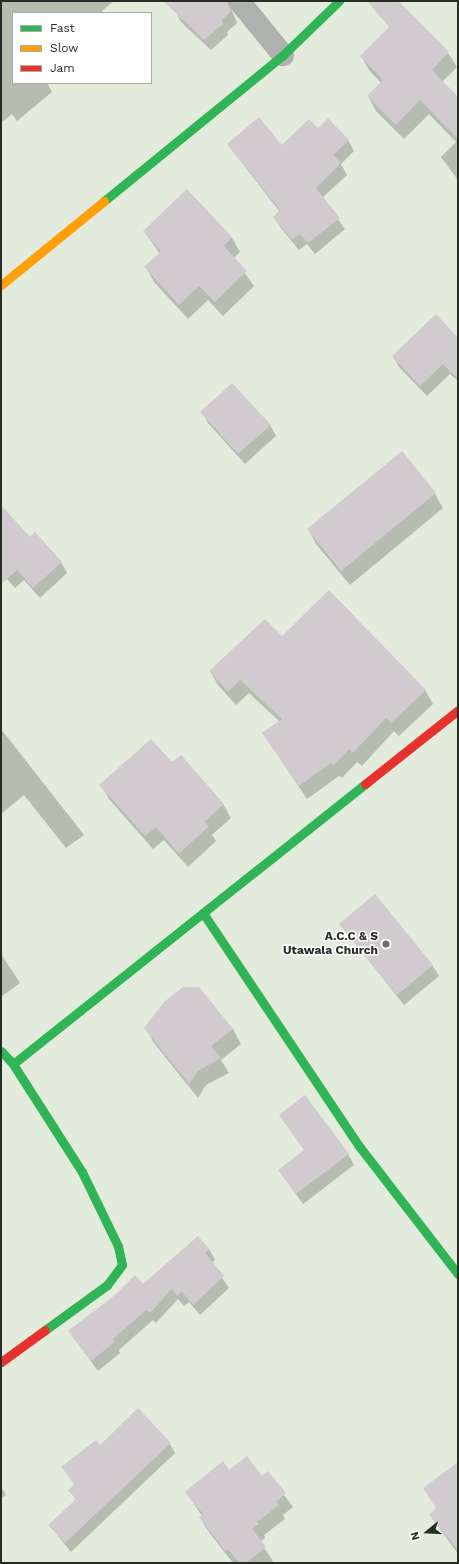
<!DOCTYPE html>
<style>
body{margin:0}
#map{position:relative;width:459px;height:1564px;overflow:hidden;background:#e3ebdd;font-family:"Work Sans",sans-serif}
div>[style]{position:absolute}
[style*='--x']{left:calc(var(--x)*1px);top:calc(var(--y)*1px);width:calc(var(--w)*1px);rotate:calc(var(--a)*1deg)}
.shadow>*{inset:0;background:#0003}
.building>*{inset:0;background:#d1cbcf}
.street>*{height:22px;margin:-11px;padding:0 11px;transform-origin:11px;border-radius:11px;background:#aeb1ad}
.fast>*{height:9px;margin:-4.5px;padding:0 4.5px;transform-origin:4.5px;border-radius:4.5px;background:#30b455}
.slow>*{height:9px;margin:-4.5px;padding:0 4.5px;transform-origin:4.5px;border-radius:4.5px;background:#ff9f0a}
.jam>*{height:9px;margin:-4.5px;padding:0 4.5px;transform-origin:4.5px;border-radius:4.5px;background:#e5322d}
.dots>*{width:11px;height:11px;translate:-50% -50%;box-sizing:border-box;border:2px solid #fff;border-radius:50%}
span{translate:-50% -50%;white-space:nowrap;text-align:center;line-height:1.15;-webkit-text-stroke:3px #fff;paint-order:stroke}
.poi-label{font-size:12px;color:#282d24;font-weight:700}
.right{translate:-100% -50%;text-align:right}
.frame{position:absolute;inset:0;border:2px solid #282d24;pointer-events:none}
.legend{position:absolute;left:12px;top:12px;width:140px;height:72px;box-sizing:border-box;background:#fff;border:1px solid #a9aba7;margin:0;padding:5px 7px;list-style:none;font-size:12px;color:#282d24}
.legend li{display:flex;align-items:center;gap:8px;height:20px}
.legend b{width:20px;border:1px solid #a9aba7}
.north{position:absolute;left:407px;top:1512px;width:40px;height:40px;-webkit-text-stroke:3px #fff;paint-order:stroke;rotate:252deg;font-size:11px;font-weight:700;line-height:16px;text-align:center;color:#282d24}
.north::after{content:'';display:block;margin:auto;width:14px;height:18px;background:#282d24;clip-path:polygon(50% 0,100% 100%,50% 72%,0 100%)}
</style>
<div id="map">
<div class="shadow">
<div style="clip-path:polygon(4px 1px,114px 1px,102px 11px,103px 13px,13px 13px,13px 83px,47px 83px,52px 92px,17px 121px,12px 114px,1px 123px,1px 2px)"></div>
<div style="clip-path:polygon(184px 1px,228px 1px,237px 23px,227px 32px,228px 35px,211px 50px,181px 22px,175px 11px)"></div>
<div style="clip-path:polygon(415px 20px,448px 53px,457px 67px,442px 82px,458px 98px,458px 180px,441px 157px,456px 142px,429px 114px,404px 139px,376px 111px,368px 96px,381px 83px,369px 70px,361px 56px)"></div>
<div style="clip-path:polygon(318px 130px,348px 140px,354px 151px,341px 164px,347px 175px,322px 198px,345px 229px,315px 254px,307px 244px,299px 250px,281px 228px,274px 217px,280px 212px,228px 145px,282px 147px)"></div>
<div style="clip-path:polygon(187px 191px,232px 238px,240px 252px,234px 258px,254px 286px,223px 316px,208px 300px,188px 319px,154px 282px,146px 267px,160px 254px,144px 231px)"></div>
<div style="clip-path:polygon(458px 340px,458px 381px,450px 374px,427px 396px,399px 367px,393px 356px)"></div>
<div style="clip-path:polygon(202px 412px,270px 425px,276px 436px,245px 464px,208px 423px)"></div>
<div style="clip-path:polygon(401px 453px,435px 494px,443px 508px,350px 585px,316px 544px,308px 529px)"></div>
<div style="clip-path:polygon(1px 514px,61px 562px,67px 573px,40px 598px,24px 580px,15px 588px,7px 579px,1px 582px)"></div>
<div style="clip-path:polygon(282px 638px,425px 690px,433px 704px,399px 736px,394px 731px,362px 766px,357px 762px,342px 778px,339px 776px,307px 799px,263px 733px,280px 722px,249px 693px,236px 705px,218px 685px,210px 671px)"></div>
<div style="clip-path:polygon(1px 729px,84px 835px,66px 848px,24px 795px,1px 814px)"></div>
<div style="clip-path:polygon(172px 763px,223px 804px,231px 818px,212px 835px,216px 841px,188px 867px,164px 840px,153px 849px,109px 799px,101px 785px)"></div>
<div style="clip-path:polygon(340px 924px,432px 965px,439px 976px,404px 1005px)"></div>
<div style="clip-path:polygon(1px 954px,20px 983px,1px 997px)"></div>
<div style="clip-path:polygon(146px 1029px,233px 1029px,241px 1044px,221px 1060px,229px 1073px,206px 1085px,198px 1098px,154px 1043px)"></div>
<div style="clip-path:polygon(280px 1115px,348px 1154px,354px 1165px,303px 1204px,279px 1170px,305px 1151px)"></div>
<div style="clip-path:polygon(209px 1249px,215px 1260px,212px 1263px,229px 1288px,200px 1315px,189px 1302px,184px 1306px,178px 1299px,156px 1323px,153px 1320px,119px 1350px,120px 1353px,98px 1371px,69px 1331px,142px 1285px)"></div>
<div style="clip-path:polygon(170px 1444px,175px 1453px,71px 1552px,49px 1525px,76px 1500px,70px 1490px,75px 1485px,63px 1468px,100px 1446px)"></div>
<div style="clip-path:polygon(458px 1464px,458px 1554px,430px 1515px,437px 1509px)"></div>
<div style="clip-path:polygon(229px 1471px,262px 1477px,268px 1473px,293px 1507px,283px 1515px,285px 1519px,264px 1535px,265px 1538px,260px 1542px,273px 1561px,270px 1563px,233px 1563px,208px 1531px,200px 1517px,202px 1516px,186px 1492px)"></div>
<div style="clip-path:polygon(1px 1487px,6px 1495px,1px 1498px)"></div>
</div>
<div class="building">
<div style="clip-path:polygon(163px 1px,227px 1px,231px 11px,222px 20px,223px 24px,204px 40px)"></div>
<div style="clip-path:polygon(367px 1px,398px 1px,449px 52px,432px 70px,458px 97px,458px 139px,420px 100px,396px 125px,367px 96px,383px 80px,360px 56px,389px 27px)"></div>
<div style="clip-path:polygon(259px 117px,282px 145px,309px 119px,318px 128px,328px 118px,349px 140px,333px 155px,341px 163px,316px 188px,340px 218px,308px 243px,300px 234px,292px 240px,273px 217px,280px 210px,227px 144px)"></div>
<div style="clip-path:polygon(187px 189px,232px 237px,224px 246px,247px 271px,215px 302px,199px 286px,179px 305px,144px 267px,161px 251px,143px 231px)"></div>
<div style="clip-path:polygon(436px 314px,458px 338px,458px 379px,443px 364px,420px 386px,392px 356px)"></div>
<div style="clip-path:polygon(232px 383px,271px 425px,238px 454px,200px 412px)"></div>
<div style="clip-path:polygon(402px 451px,436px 493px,341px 571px,307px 529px)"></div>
<div style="clip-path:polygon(1px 505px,30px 537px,35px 532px,62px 562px,33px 588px,17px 570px,1px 584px)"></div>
<div style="clip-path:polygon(329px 590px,426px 690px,391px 723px,386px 718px,353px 753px,349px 749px,334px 765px,331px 763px,299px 786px,262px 733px,282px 719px,240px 680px,228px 692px,209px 671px,265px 619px,282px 636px)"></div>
<div style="clip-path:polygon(151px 739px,172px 762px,181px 755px,224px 804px,204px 822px,209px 826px,179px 854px,156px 827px,145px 836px,99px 785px)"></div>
<div style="clip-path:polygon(375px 894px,433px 965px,397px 995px,339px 924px)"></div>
<div style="clip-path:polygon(183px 987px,199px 987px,233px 1029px,211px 1046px,221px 1058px,198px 1071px,189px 1084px,144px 1028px,164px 1002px)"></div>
<div style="clip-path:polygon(305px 1095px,349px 1154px,296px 1194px,278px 1170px,304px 1150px,279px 1115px)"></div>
<div style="clip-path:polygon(198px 1236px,209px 1249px,205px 1253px,224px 1276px,193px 1305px,182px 1292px,177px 1296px,172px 1289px,150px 1313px,146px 1310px,113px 1339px,115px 1342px,91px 1361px,68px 1331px,115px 1295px,135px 1275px,143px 1284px)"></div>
<div style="clip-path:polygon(138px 1408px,171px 1443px,65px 1543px,48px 1525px,76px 1499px,68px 1490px,75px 1484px,61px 1467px,96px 1440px,100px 1445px)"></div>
<div style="clip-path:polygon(247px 1456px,262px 1476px,268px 1471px,286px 1493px,276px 1502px,279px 1505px,257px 1522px,259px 1524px,252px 1529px,266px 1547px,246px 1563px,239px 1563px,228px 1549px,225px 1551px,199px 1517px,203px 1514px,185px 1492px,223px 1461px,229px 1470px)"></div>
<div style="clip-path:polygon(458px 1462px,458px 1550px,429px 1515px,436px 1508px,423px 1488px)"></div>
</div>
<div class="street">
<div style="--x:239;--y:1;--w:70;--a:50.8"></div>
</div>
<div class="fast">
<div style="--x:104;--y:201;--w:231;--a:-39.2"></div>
<div style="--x:283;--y:55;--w:78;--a:-44"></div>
<div style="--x:203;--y:913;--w:280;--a:56.2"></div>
<div style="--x:359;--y:1146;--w:162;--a:52.3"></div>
<div style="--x:1;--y:1051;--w:18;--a:47"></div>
<div style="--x:13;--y:1064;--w:128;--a:57.4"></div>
<div style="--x:82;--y:1172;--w:82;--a:64.1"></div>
<div style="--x:118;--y:1246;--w:19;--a:78"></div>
<div style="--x:122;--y:1265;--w:25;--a:127"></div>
<div style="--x:107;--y:1285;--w:77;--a:144"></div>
<div style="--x:13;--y:1064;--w:450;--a:-38.5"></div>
</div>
<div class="slow">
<div style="--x:1;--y:285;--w:133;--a:-39.2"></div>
</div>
<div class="jam">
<div style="--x:365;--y:784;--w:119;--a:-38.5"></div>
<div style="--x:1;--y:1362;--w:54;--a:-36"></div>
</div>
<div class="dots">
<div style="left:386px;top:944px;background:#697065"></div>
</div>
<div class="poi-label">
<span class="right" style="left:378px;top:944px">A.C.C &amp; S<br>Utawala Church</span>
</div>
<div class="frame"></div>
<ul class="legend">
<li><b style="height:5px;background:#30b455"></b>Fast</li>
<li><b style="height:5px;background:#ff9f0a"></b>Slow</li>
<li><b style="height:5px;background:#e5322d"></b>Jam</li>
</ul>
<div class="north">N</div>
</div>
